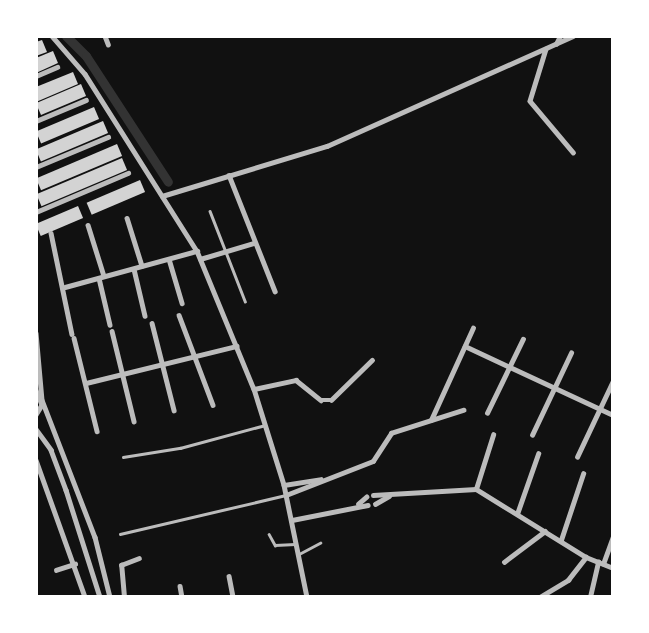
<!DOCTYPE html>
<html>
<head>
<meta charset="utf-8">
<style>
	body { margin:0 }
	#map { position:relative; width:649px; height:633px; overflow:hidden; background:#111; font-family:Georgia,serif }
	div>[style] { position:absolute }
	[style*='--x'] { left:calc(var(--x)*1px); top:calc(var(--y)*1px); width:calc(var(--w)*1px); rotate:calc(var(--a)*1deg) }
	.canal>* { height:9px; margin:-4.5px; padding:0 4.5px; transform-origin:4.5px; border-radius:4.5px; background:#333 }
	.building>* { inset:0; background:#d3d3d3; transform-origin:0 0 }
	.service>* { height:2.5px; margin:-1.25px; padding:0 1.25px; transform-origin:1.25px; border-radius:1.25px; background:#bcbcbc }
	.minor>* { height:4.5px; margin:-2.25px; padding:0 2.25px; transform-origin:2.25px; border-radius:2.25px; background:#bcbcbc }
	span { translate:-50% -50%; white-space:nowrap; text-align:center; line-height:1.15; -webkit-text-stroke:5px #fff; paint-order:stroke }
	.frame { position:absolute; inset:0; border:38px solid #fff; pointer-events:none }
</style>
</head>
<body>
<div id="map">
	<div class="canal">
		<div style="--x:66;--y:36;--w:28;--a:45"></div>
		<div style="--x:86;--y:56;--w:150;--a:56.9"></div>
	</div>
	<div class="building">
		<div style="clip-path:polygon(42px 40px,47px 52px,36px 56px,36px 42px)"></div>
		<div style="clip-path:polygon(53px 51px,58px 63px,36px 73px,36px 58px)"></div>
		<div style="clip-path:polygon(73px 72px,78px 84px,36px 102px,36px 87px)"></div>
		<div style="left:81px;top:84px;width:13px;height:49px;rotate:67deg"></div>
		<div style="left:94px;top:107px;width:13px;height:63px;rotate:67deg"></div>
		<div style="left:103px;top:121px;width:13px;height:73px;rotate:67deg"></div>
		<div style="left:117px;top:144px;width:13px;height:88px;rotate:67deg"></div>
		<div style="left:122px;top:158px;width:13px;height:93px;rotate:67deg"></div>
		<div style="left:140px;top:180px;width:13px;height:58px;rotate:67deg"></div>
		<div style="left:78px;top:206px;width:13px;height:46px;rotate:67deg"></div>
	</div>
	<div class="service">
		<div style="--x:210;--y:211;--w:97;--a:68.7"></div>
		<div style="--x:123;--y:457;--w:58;--a:-9"></div>
		<div style="--x:180;--y:448;--w:88;--a:-15.1"></div>
		<div style="--x:120;--y:534;--w:171;--a:-13.2"></div>
		<div style="--x:269;--y:534;--w:13;--a:61"></div>
		<div style="--x:275;--y:545;--w:20;--a:-3"></div>
		<div style="--x:299;--y:554;--w:24;--a:-28"></div>
	</div>
	<div class="minor">
		<div style="--x:52;--y:36;--w:50;--a:49"></div>
		<div style="--x:85;--y:74;--w:209;--a:57.7"></div>
		<div style="--x:197;--y:251;--w:149;--a:67.6"></div>
		<div style="--x:254;--y:389;--w:101;--a:72.6"></div>
		<div style="--x:284;--y:485;--w:114;--a:78.4"></div>
		<div style="--x:105;--y:36;--w:9;--a:69"></div>
		<div style="--x:556;--y:44;--w:9;--a:-63"></div>
		<div style="--x:546;--y:49;--w:54;--a:107.1"></div>
		<div style="--x:530;--y:101;--w:67;--a:49.9"></div>
		<div style="--x:36;--y:76;--w:23;--a:-23"></div>
		<div style="--x:36;--y:121;--w:54;--a:-22.8"></div>
		<div style="--x:36;--y:167;--w:78;--a:-22.6"></div>
		<div style="--x:229;--y:175;--w:125;--a:68.4"></div>
		<div style="--x:162;--y:196;--w:172;--a:-16.9"></div>
		<div style="--x:327;--y:146;--w:269;--a:-24.1"></div>
		<div style="--x:36;--y:212;--w:100;--a:-23"></div>
		<div style="--x:127;--y:218;--w:50;--a:72.6"></div>
		<div style="--x:88;--y:225;--w:53;--a:72.6"></div>
		<div style="--x:51;--y:233;--w:103;--a:78.3"></div>
		<div style="--x:169;--y:259;--w:46;--a:73.5"></div>
		<div style="--x:200;--y:259;--w:56;--a:-16.5"></div>
		<div style="--x:134;--y:269;--w:48;--a:76.8"></div>
		<div style="--x:99;--y:278;--w:48;--a:76.8"></div>
		<div style="--x:65;--y:287;--w:137;--a:-15.3"></div>
		<div style="--x:179;--y:315;--w:96;--a:69.3"></div>
		<div style="--x:152;--y:323;--w:90;--a:75.8"></div>
		<div style="--x:112;--y:331;--w:93;--a:76.3"></div>
		<div style="--x:36;--y:333;--w:67;--a:84.9"></div>
		<div style="--x:42;--y:400;--w:147;--a:68.9"></div>
		<div style="--x:95;--y:537;--w:62;--a:76"></div>
		<div style="--x:74;--y:338;--w:96;--a:76.1"></div>
		<div style="--x:465;--y:346;--w:163;--a:25"></div>
		<div style="--x:86;--y:383;--w:155;--a:-13.8"></div>
		<div style="--x:254;--y:389;--w:43;--a:-12.1"></div>
		<div style="--x:296;--y:380;--w:32;--a:39"></div>
		<div style="--x:321;--y:400;--w:10;--a:0"></div>
		<div style="--x:331;--y:400;--w:57;--a:-44.3"></div>
		<div style="--x:36;--y:390;--w:16;--a:68"></div>
		<div style="--x:42;--y:405;--w:12;--a:121"></div>
		<div style="--x:487;--y:413;--w:82;--a:-64.1"></div>
		<div style="--x:431;--y:420;--w:101;--a:-65.5"></div>
		<div style="--x:36;--y:429;--w:26;--a:54"></div>
		<div style="--x:51;--y:450;--w:43;--a:69.4"></div>
		<div style="--x:66;--y:490;--w:112;--a:72.4"></div>
		<div style="--x:532;--y:435;--w:91;--a:-64.6"></div>
		<div style="--x:577;--y:457;--w:84;--a:-64.7"></div>
		<div style="--x:36;--y:460;--w:145;--a:70.3"></div>
		<div style="--x:284;--y:485;--w:37;--a:-9"></div>
		<div style="--x:476;--y:489;--w:57;--a:-72.5"></div>
		<div style="--x:286;--y:495;--w:93;--a:-21.3"></div>
		<div style="--x:373;--y:461;--w:33;--a:-57"></div>
		<div style="--x:391;--y:433;--w:76;--a:-17.7"></div>
		<div style="--x:373;--y:495;--w:103;--a:-3.3"></div>
		<div style="--x:476;--y:489;--w:129;--a:31.7"></div>
		<div style="--x:586;--y:557;--w:29;--a:22"></div>
		<div style="--x:358;--y:504;--w:11;--a:-41"></div>
		<div style="--x:375;--y:504;--w:16;--a:-30"></div>
		<div style="--x:517;--y:514;--w:64;--a:-70.7"></div>
		<div style="--x:292;--y:520;--w:77;--a:-11.2"></div>
		<div style="--x:561;--y:540;--w:70;--a:-71.6"></div>
		<div style="--x:504;--y:562;--w:51;--a:-37.1"></div>
		<div style="--x:603;--y:564;--w:29;--a:-70"></div>
		<div style="--x:56;--y:570;--w:20;--a:-18"></div>
		<div style="--x:229;--y:576;--w:21;--a:79"></div>
		<div style="--x:180;--y:586;--w:11;--a:80"></div>
		<div style="--x:124;--y:597;--w:32;--a:-95"></div>
		<div style="--x:121;--y:565;--w:19;--a:-21"></div>
		<div style="--x:540;--y:597;--w:33;--a:-31"></div>
		<div style="--x:568;--y:580;--w:29;--a:-52"></div>
		<div style="--x:590;--y:597;--w:36;--a:-77"></div>
	</div>
	<div class="frame"></div>
</div>
</body>
</html>
